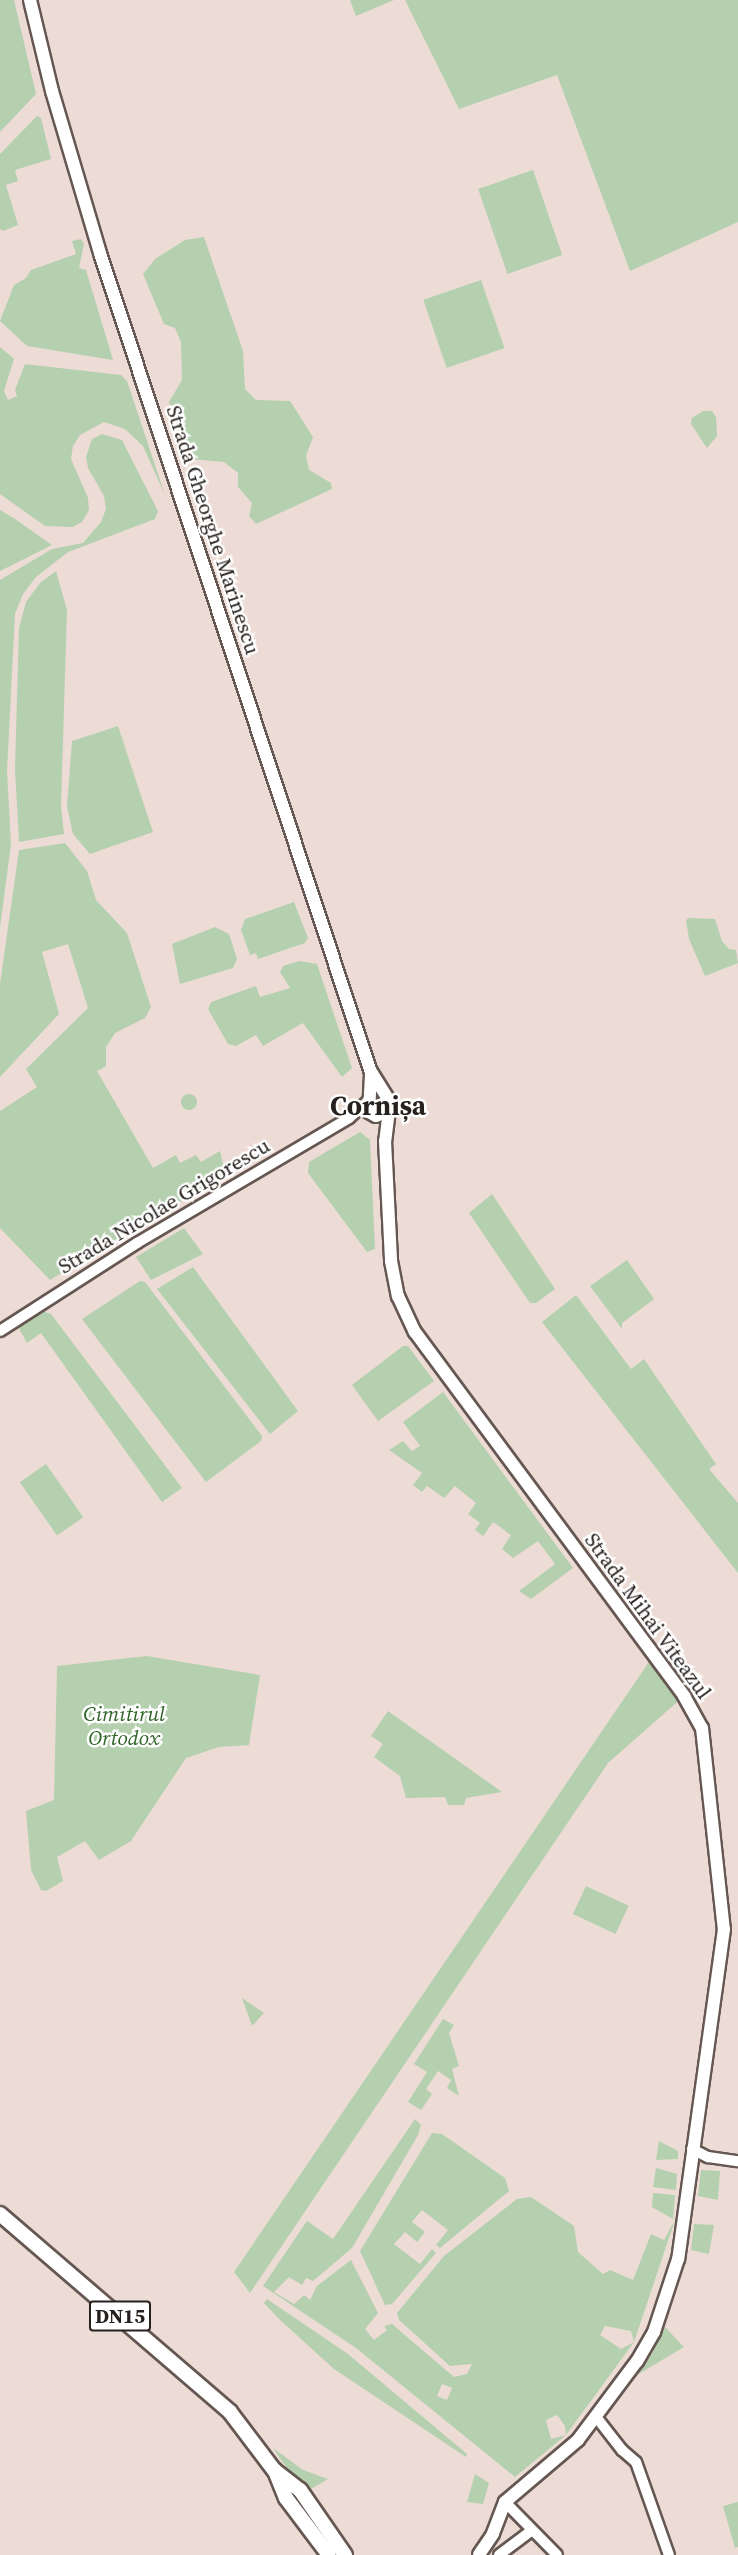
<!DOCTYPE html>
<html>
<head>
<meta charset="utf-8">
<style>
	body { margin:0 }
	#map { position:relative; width:738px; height:2555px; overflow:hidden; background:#eddcd5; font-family:"Source Serif 4",serif }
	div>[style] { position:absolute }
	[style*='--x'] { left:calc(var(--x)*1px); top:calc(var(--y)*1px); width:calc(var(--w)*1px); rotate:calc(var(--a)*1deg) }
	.green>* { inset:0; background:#b4d0af; transform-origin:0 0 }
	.round { border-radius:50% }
	.roads { filter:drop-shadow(2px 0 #655751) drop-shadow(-2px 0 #655751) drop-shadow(0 2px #655751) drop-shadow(0 -2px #655751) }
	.tertiary>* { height:10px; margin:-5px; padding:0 5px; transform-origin:5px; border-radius:5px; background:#fff }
	.secondary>* { height:12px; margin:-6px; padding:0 6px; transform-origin:6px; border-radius:6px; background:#fff }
	.primary>* { height:14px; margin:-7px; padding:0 7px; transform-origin:7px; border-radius:7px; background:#fff }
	span { translate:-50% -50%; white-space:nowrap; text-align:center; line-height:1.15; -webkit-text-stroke:5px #fff; paint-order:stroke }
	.shield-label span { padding:2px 4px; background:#fff; border:2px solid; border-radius:4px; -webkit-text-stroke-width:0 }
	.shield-label { font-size:20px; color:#26211e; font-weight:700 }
	.street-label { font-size:21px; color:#26211e }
	.park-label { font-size:21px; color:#2e6426; font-style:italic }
	.district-label { font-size:27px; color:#26211e; font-weight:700 }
</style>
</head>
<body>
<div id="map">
	<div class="green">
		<div style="clip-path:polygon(0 0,14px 0,36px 94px,0 132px)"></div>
		<div style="clip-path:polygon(350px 0,394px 0,356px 16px)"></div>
		<div style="clip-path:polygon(405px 0,738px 0,738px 222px,630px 271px,557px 75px,459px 109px)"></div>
		<div style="clip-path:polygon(37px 116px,41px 118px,51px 159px,15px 170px,18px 181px,6px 185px,18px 225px,3px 231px,0 229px,0 154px)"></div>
		<div style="left:533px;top:170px;width:90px;height:58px;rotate:71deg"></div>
		<div style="clip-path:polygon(204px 237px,243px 351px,245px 389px,256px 400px,290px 401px,313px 437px,306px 456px,309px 470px,331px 483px,332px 489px,256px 524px,249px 516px,252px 503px,238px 487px,238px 473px,224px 462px,190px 459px,184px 449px,169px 402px,182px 380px,181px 342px,175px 328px,164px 324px,143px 274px,155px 259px,185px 240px)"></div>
		<div style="clip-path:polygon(81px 239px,84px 244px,79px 268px,86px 270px,113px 360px,27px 346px,0 321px,14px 285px,26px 278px,31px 270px,76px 254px,72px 241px)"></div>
		<div style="left:481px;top:280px;width:72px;height:61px;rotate:71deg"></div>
		<div style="clip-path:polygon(0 347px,14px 359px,4px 391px,8px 400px,17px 396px,15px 390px,25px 364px,121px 375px,127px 381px,165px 495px,143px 446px,125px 429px,104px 422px,80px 435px,73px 446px,71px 459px,88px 498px,89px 510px,82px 522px,73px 527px,45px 526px,0 494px)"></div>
		<div style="clip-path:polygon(703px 411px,712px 411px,716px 417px,717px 436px,707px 448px,691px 424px,692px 418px)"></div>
		<div style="clip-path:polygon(102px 434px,122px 440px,158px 511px,155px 519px,68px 552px,36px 577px,23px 594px,15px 614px,7px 772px,11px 844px,0 928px,0 580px,52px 549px,83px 543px,101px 522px,106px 509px,104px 496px,88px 468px,86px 457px,92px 439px)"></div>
		<div style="clip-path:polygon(0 510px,15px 519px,52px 545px,0 571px)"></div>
		<div style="clip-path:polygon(56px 571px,67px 610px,61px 807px,64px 834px,19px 842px,15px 769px,19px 628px,26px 602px,40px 583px)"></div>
		<div style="clip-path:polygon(118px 726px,153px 832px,90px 854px,73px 834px,67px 806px,72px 741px)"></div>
		<div style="clip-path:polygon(65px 843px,87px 871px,96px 900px,127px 933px,151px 1007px,145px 1018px,115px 1033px,106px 1047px,106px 1066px,97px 1071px,153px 1168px,176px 1155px,180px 1163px,196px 1155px,201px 1162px,220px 1151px,224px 1168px,220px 1178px,50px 1280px,0 1228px,0 1111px,37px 1087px,26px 1069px,88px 1008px,68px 944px,42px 952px,59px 1014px,0 1077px,0 984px,19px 850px)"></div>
		<div style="clip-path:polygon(294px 902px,308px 938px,305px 943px,258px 959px,256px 953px,250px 955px,241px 930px,245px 919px)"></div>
		<div style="clip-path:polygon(689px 918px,715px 919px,722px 941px,729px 949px,736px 950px,738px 963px,705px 976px,689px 939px,686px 920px)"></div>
		<div style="clip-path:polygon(215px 927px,229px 934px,237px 959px,233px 968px,180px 984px,172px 944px)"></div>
		<div style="clip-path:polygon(300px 961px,317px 964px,352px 1068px,342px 1077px,303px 1023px,263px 1046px,256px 1035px,236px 1046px,228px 1044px,208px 1009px,211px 1002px,256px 986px,260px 997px,290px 988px,280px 972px,283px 966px)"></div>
		<div class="round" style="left:181px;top:1094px;width:16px;height:16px"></div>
		<div style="clip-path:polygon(360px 1132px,370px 1140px,375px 1249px,367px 1252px,308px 1173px,309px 1162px)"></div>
		<div style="clip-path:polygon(492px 1194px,555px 1289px,536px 1303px,530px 1303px,469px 1213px)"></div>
		<div style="clip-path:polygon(184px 1228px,203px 1254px,151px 1280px,136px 1257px)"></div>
		<div style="clip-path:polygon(627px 1260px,654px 1299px,622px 1323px,622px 1329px,590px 1286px)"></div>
		<div style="clip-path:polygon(193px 1267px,298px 1411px,270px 1434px,157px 1289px)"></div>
		<div style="clip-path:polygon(140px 1281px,145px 1282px,262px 1436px,261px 1441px,206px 1482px,82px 1319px)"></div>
		<div style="clip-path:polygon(576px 1295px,631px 1369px,644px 1359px,716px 1464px,709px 1469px,738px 1503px,738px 1573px,542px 1322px)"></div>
		<div style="clip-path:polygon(42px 1311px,51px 1314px,182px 1488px,162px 1502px,41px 1333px,27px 1343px,17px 1325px)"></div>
		<div style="clip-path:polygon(403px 1346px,408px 1346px,434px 1381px,378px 1421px,352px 1385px)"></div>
		<div style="clip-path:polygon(443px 1392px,573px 1568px,531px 1599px,519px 1591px,555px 1564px,538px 1541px,513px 1558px,502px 1549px,511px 1535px,493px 1522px,483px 1536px,475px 1530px,480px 1523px,468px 1514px,476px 1503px,455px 1486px,444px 1498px,427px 1486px,422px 1492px,413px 1485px,422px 1473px,389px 1450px,403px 1441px,412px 1451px,420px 1446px,403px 1422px)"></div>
		<div style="left:46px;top:1464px;width:65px;height:32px;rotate:55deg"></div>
		<div style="clip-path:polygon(147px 1656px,260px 1675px,249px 1745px,219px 1747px,186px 1758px,131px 1841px,99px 1860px,85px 1841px,57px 1857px,63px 1881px,46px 1891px,41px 1890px,31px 1870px,26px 1811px,54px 1800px,57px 1666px)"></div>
		<div style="clip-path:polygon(653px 1656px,684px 1696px,608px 1763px,250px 2293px,234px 2272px)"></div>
		<div style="clip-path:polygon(388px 1711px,502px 1792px,466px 1798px,464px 1805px,448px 1805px,445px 1797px,406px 1798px,400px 1776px,374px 1757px,383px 1744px,371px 1736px)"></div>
		<div style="left:586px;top:1886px;width:47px;height:31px;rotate:25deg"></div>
		<div style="clip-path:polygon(242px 1998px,264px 2013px,252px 2026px)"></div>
		<div style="clip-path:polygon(443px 2019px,454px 2025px,449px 2033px,459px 2066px,452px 2069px,459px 2096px,447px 2088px,451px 2080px,438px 2071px,426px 2089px,432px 2094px,421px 2110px,408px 2102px,427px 2072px,414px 2064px)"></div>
		<div style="clip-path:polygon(evenodd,415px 2119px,421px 2125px,418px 2135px,352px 2248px,313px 2281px,306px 2278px,302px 2285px,289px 2277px,274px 2292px,294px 2304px,304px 2295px,310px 2300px,317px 2286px,351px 2260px,378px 2313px,365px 2329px,374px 2340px,387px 2330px,384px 2326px,392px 2324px,454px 2377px,467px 2374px,472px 2364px,450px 2366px,399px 2320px,397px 2313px,444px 2256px,517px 2199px,531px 2197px,574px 2226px,578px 2252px,603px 2274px,610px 2270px,633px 2280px,651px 2234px,664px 2240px,675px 2220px,634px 2342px,566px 2435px,515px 2477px,356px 2348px,263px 2286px,307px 2221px,333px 2239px,415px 2119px,605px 2326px,631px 2331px,634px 2342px,621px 2349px,600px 2335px,605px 2326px,415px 2119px,442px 2384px,452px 2388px,447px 2400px,437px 2396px,442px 2384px,415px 2119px,557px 2415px,565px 2426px,566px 2435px,551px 2439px,546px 2420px,557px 2415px)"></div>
		<div style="clip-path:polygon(432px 2133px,442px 2134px,505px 2178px,509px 2191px,440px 2248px,436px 2245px,448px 2230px,422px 2210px,412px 2222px,425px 2232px,417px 2242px,405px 2232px,394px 2244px,420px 2264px,432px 2249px,436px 2253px,392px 2304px,385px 2305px,360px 2251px)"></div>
		<div style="clip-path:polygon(659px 2141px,678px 2151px,678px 2159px,656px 2160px)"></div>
		<div style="clip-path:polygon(656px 2168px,677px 2174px,676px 2190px,653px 2187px)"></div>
		<div style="clip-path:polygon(701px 2170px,720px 2171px,718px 2200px,698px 2196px)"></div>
		<div style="clip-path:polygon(653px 2193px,675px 2195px,673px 2219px,652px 2207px)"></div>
		<div style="clip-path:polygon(694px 2224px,714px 2225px,709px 2254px,691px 2250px)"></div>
		<div style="clip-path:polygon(267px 2299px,348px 2354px,467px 2454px,466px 2457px,334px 2369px,279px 2319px,264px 2303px)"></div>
		<div style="clip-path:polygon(665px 2327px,684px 2347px,637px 2375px,652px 2354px)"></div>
		<div style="clip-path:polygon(273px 2448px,303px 2470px,328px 2479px,304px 2493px)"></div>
		<div style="clip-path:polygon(475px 2474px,489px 2483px,483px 2504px,467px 2502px)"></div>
		<div style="clip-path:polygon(738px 2502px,738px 2547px,735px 2548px,723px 2506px)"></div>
	</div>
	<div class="roads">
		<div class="tertiary">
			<div style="--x:0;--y:1331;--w:163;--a:-32.7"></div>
			<div style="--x:137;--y:1243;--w:246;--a:-30.5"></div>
			<div style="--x:349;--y:1118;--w:24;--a:-42"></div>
			<div style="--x:692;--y:2149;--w:18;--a:27"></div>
			<div style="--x:708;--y:2157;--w:30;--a:8"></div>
			<div style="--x:597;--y:2418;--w:41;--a:52"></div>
			<div style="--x:622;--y:2450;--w:18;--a:41"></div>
			<div style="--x:636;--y:2462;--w:99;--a:70.5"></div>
			<div style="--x:505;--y:2502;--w:74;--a:45.5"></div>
			<div style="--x:499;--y:2555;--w:40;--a:-37"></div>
		</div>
		<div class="secondary">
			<div style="--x:30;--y:0;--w:94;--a:76.4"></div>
			<div style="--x:52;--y:91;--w:172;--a:73.5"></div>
			<div style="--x:101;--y:256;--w:857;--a:71.71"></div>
			<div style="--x:370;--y:1070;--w:38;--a:58"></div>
			<div style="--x:390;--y:1102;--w:39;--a:97"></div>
			<div style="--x:385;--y:1141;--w:120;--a:87.1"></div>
			<div style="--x:391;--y:1261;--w:36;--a:79"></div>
			<div style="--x:398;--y:1296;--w:40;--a:65"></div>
			<div style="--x:415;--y:1332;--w:453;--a:53.5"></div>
			<div style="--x:684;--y:1696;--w:37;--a:61"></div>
			<div style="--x:702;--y:1728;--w:202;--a:83.8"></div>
			<div style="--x:724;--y:1929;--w:333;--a:97.9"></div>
			<div style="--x:678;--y:2259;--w:77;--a:108.2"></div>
			<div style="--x:654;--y:2332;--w:34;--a:120"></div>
			<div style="--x:637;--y:2361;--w:99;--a:126.8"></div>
			<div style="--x:578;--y:2440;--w:96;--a:139.7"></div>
			<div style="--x:505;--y:2502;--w:34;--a:111"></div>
			<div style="--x:493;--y:2534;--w:25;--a:124"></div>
			<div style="--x:371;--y:1074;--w:38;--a:93"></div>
			<div style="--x:369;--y:1112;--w:8;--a:30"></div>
			<div style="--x:376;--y:1116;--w:13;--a:-23"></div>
		</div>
		<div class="primary">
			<div style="--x:0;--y:2214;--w:303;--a:40.7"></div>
			<div style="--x:230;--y:2412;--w:73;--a:52.8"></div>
			<div style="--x:274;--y:2470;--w:33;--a:38"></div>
			<div style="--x:300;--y:2490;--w:79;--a:55.3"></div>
			<div style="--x:275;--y:2471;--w:29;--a:68"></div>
			<div style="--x:286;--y:2498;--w:71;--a:53"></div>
		</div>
	</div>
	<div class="shield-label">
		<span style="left:120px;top:2316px">DN15</span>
	</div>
	<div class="street-label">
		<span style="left:213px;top:530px;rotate:72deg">Strada Gheorghe Marinescu</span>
		<span style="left:164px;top:1206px;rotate:-31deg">Strada Nicolae Grigorescu</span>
		<span style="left:648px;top:1616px;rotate:54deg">Strada Mihai Viteazul</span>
	</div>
	<div class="park-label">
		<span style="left:124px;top:1726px">Cimitirul<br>Ortodox</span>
	</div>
	<div class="district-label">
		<span style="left:378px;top:1106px">Cornișa</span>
	</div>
</div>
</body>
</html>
